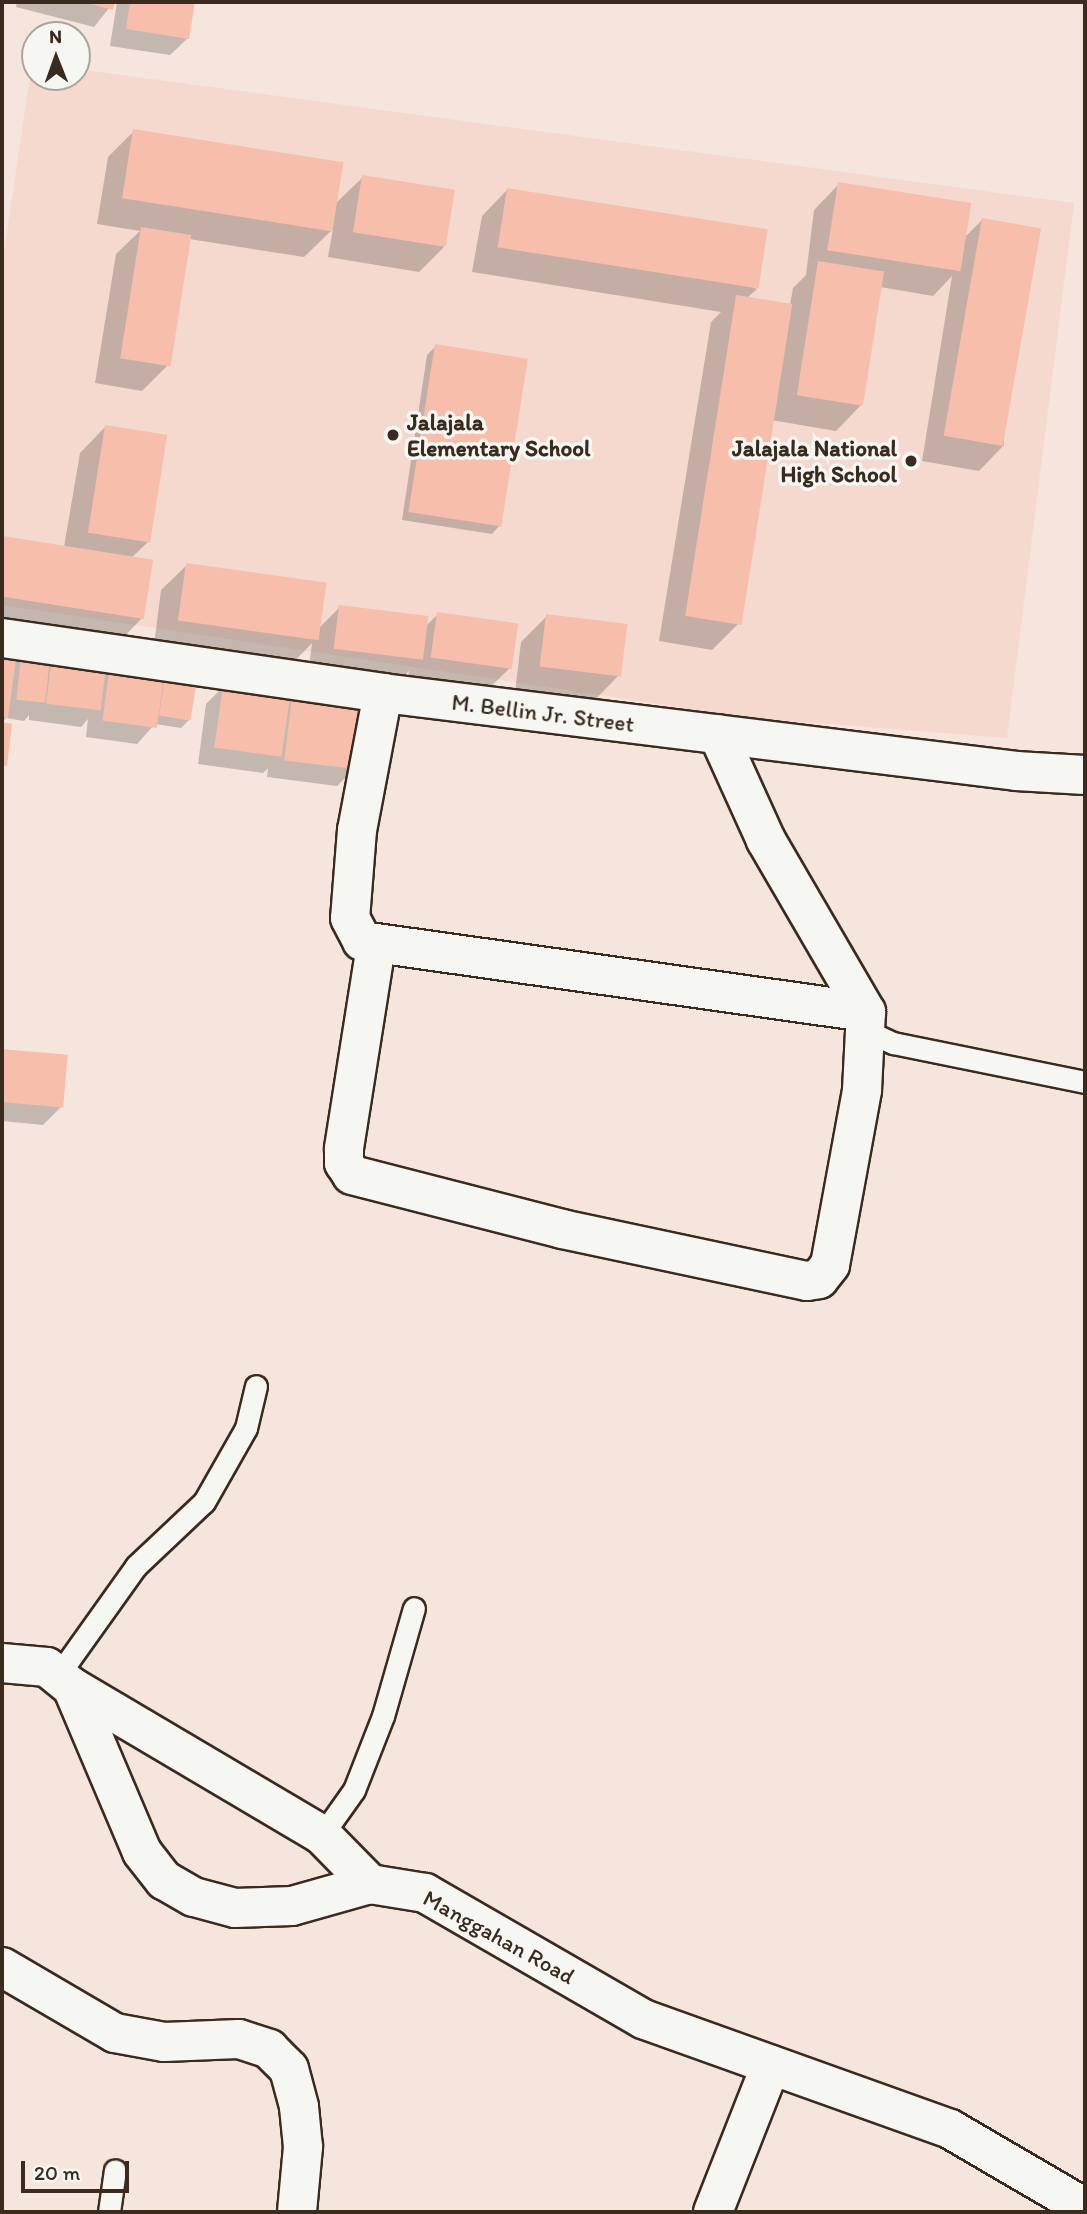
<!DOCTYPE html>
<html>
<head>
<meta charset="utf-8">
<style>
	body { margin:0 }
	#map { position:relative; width:1087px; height:2214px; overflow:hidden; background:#f6e5dd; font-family:Itim,sans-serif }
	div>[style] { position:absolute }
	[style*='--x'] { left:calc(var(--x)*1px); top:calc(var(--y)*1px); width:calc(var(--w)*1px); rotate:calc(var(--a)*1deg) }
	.built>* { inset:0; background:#f6d9ce }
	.shadow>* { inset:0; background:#0003 }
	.building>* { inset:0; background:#f6beab; transform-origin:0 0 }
	.roads { filter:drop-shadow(2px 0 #3b2a1e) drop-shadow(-2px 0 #3b2a1e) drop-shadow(0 2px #3b2a1e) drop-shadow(0 -2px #3b2a1e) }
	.service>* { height:21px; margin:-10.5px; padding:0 10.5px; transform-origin:10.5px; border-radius:10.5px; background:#f6f6f2 }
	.minor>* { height:38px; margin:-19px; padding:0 19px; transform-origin:19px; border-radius:19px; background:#f6f6f2 }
	.dots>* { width:19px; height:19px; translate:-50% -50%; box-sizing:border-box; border:4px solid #f6f6f2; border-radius:50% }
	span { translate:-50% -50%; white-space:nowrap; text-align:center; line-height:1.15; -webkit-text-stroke:7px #f6f6f2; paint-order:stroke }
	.poi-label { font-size:23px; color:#3b2a1e; font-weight:700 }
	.left { translate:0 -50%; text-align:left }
	.right { translate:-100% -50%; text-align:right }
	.street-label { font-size:23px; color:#3b2a1e }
	.frame { position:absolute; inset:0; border:4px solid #3b2a1e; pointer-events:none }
	.north { position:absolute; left:21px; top:21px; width:70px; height:70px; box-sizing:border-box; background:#f6f6f2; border:2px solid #aba49d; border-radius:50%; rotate:359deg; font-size:19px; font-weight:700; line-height:28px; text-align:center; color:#3b2a1e }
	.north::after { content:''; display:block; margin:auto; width:24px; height:32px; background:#3b2a1e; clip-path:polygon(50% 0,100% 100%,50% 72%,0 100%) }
	.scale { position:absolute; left:21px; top:2161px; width:108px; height:32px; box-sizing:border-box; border:4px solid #3b2a1e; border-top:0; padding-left:9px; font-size:21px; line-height:24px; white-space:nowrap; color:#3b2a1e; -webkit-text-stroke:5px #f6f6f2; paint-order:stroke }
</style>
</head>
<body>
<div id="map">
	<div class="built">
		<div style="clip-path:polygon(32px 63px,35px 77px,77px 77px,77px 69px,1074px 203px,1007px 738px,752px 718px,2px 605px,2px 265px)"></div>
	</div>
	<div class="shadow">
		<div style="clip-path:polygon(17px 2px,114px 2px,94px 27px,16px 7px)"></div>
		<div style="clip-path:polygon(117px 2px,193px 2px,188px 38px,170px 55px,110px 46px)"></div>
		<div style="clip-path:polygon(134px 131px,334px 205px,363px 177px,444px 247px,419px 272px,328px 257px,333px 229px,304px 257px,189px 239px,168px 365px,142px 391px,95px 383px,116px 254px,140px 231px,97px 224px,108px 157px)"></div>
		<div style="clip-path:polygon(839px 184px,963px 239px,982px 220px,1004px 445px,979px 471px,922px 461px,952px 276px,933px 296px,880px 287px,861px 405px,836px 431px,771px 420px,738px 624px,712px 650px,659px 641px,711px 322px,721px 312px,472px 272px,482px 216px,507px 190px,757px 289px,747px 298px,790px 305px,793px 288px,806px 275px,814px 210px)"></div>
		<div style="clip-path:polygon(436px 346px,500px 525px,492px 534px,402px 520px,427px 355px)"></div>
		<div style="clip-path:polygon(105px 427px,148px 542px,131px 558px,142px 618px,117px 644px,2px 625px,2px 539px,64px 547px,80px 453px)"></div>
		<div style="clip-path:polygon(187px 565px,319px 628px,340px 607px,424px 628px,438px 614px,511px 667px,485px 692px,407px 683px,409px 671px,395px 685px,308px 674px,312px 643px,291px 665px,154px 645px,161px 590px)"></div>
		<div style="clip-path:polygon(547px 616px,618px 676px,593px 702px,515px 692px,521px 642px)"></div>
		<div style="clip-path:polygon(2px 643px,103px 675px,110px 668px,160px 684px,165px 679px,190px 719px,181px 728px,155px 724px,137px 744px,86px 737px,88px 719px,81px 727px,29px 720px,29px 715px,24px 721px,6px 718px,2px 722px)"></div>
		<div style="clip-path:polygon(223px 687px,289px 695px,354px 769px,337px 786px,267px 777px,268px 768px,263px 773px,198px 764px,206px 704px)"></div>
		<div style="clip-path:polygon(2px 1051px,66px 1057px,61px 1107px,43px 1125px,2px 1121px)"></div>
	</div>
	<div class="building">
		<div style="clip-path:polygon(84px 2px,115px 2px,113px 10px)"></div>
		<div style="clip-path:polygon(130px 2px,195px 2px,189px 39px,126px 29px)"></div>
		<div style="left:133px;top:129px;width:213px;height:70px;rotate:9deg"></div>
		<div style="left:362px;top:175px;width:94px;height:58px;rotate:9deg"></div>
		<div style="left:838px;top:182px;width:135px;height:69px;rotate:9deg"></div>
		<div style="left:507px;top:188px;width:264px;height:60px;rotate:9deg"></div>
		<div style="left:982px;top:218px;width:60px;height:221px;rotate:10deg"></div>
		<div style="left:141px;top:227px;width:51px;height:133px;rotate:9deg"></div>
		<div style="left:818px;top:261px;width:67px;height:136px;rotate:9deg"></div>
		<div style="left:736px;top:295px;width:57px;height:325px;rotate:9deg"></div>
		<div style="left:435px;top:344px;width:94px;height:170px;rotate:9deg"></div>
		<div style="left:105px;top:425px;width:63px;height:109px;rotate:9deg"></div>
		<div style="left:3px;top:536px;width:152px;height:60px;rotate:9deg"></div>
		<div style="left:186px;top:563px;width:142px;height:58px;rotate:8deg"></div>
		<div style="left:339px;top:605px;width:90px;height:44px;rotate:7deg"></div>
		<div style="left:437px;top:612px;width:82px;height:46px;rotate:8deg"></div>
		<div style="left:546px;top:614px;width:82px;height:53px;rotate:7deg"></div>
		<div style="clip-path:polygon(2px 642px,18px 644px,8px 718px,2px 718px)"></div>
		<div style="left:22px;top:646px;width:29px;height:54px;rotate:6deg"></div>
		<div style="left:52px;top:655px;width:55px;height:49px;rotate:7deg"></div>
		<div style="left:110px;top:666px;width:55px;height:55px;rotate:8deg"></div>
		<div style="left:165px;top:677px;width:32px;height:39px;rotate:9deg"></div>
		<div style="left:223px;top:685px;width:68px;height:63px;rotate:8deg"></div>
		<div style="left:293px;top:689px;width:73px;height:72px;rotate:7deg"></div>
		<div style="clip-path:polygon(2px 722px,12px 724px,7px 766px,2px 765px)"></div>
		<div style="left:2px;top:1049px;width:66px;height:53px;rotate:5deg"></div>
	</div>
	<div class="roads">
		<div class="service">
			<div style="--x:867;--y:1031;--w:29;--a:25"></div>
			<div style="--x:893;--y:1043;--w:196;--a:11.5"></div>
			<div style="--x:59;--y:1674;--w:133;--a:-54.5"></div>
			<div style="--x:136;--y:1566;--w:93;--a:-43.3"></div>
			<div style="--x:204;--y:1502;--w:85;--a:-60.4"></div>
			<div style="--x:246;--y:1428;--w:43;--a:-76.6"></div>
			<div style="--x:322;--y:1835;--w:55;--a:-54.6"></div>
			<div style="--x:354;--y:1790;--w:79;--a:-68.6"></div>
			<div style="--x:383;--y:1716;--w:112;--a:-74"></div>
			<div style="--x:109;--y:2212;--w:42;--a:-81.9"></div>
		</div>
		<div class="minor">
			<div style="--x:2;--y:638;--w:385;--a:8.2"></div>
			<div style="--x:383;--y:693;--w:638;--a:7.02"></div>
			<div style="--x:1016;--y:771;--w:69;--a:3.3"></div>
			<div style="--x:383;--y:693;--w:139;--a:100.7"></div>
			<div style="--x:357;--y:830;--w:88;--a:94.5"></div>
			<div style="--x:350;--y:918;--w:26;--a:62"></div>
			<div style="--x:362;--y:941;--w:509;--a:8.02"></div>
			<div style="--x:376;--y:946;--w:206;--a:99"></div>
			<div style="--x:344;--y:1149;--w:14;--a:90"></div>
			<div style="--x:344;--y:1163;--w:14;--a:56"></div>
			<div style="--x:352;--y:1175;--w:217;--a:14.4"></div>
			<div style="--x:562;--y:1229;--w:250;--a:12"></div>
			<div style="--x:807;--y:1281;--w:12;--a:-9"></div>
			<div style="--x:819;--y:1279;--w:18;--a:-52"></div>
			<div style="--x:830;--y:1265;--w:178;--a:-79.6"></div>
			<div style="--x:862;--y:1090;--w:78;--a:-87.1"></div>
			<div style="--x:866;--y:1012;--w:199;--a:-120.2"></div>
			<div style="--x:766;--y:840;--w:116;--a:-114.4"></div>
			<div style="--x:2;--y:1663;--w:45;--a:5.1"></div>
			<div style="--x:47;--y:1667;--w:32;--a:39"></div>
			<div style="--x:72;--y:1687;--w:179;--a:67"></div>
			<div style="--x:142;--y:1852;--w:36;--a:52"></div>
			<div style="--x:164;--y:1880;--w:34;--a:30"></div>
			<div style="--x:194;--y:1897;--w:42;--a:15"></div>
			<div style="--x:235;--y:1908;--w:57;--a:-2"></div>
			<div style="--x:292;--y:1906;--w:81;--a:-15.8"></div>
			<div style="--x:370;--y:1884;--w:56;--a:9.3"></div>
			<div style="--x:425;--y:1893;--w:252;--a:30"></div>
			<div style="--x:643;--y:2019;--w:326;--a:19.7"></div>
			<div style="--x:950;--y:2129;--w:156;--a:30.3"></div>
			<div style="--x:72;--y:1687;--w:291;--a:30.6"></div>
			<div style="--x:322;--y:1835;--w:69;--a:45.6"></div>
			<div style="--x:2;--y:1967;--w:131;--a:30.3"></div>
			<div style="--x:115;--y:2033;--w:50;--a:10.4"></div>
			<div style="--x:164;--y:2042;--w:75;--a:-2.3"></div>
			<div style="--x:239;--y:2039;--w:32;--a:18"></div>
			<div style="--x:269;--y:2049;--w:28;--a:45"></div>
			<div style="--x:289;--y:2069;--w:39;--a:75"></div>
			<div style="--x:299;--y:2107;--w:40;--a:84.3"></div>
			<div style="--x:303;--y:2147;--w:65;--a:95.3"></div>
			<div style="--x:713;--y:2212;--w:158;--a:-68.5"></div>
		</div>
	</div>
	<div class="dots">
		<div style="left:393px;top:435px;background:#3b2a1e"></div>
		<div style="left:911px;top:461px;background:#3b2a1e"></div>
	</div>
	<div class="poi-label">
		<span class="left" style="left:407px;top:435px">Jalajala<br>Elementary School</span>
		<span class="right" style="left:897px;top:461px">Jalajala National<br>High School</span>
	</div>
	<div class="street-label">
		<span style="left:543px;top:713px;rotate:7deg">M. Bellin Jr. Street</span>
		<span style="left:499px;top:1937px;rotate:29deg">Manggahan Road</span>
	</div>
	<div class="frame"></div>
	<div class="north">N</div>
	<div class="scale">20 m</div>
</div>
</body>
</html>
